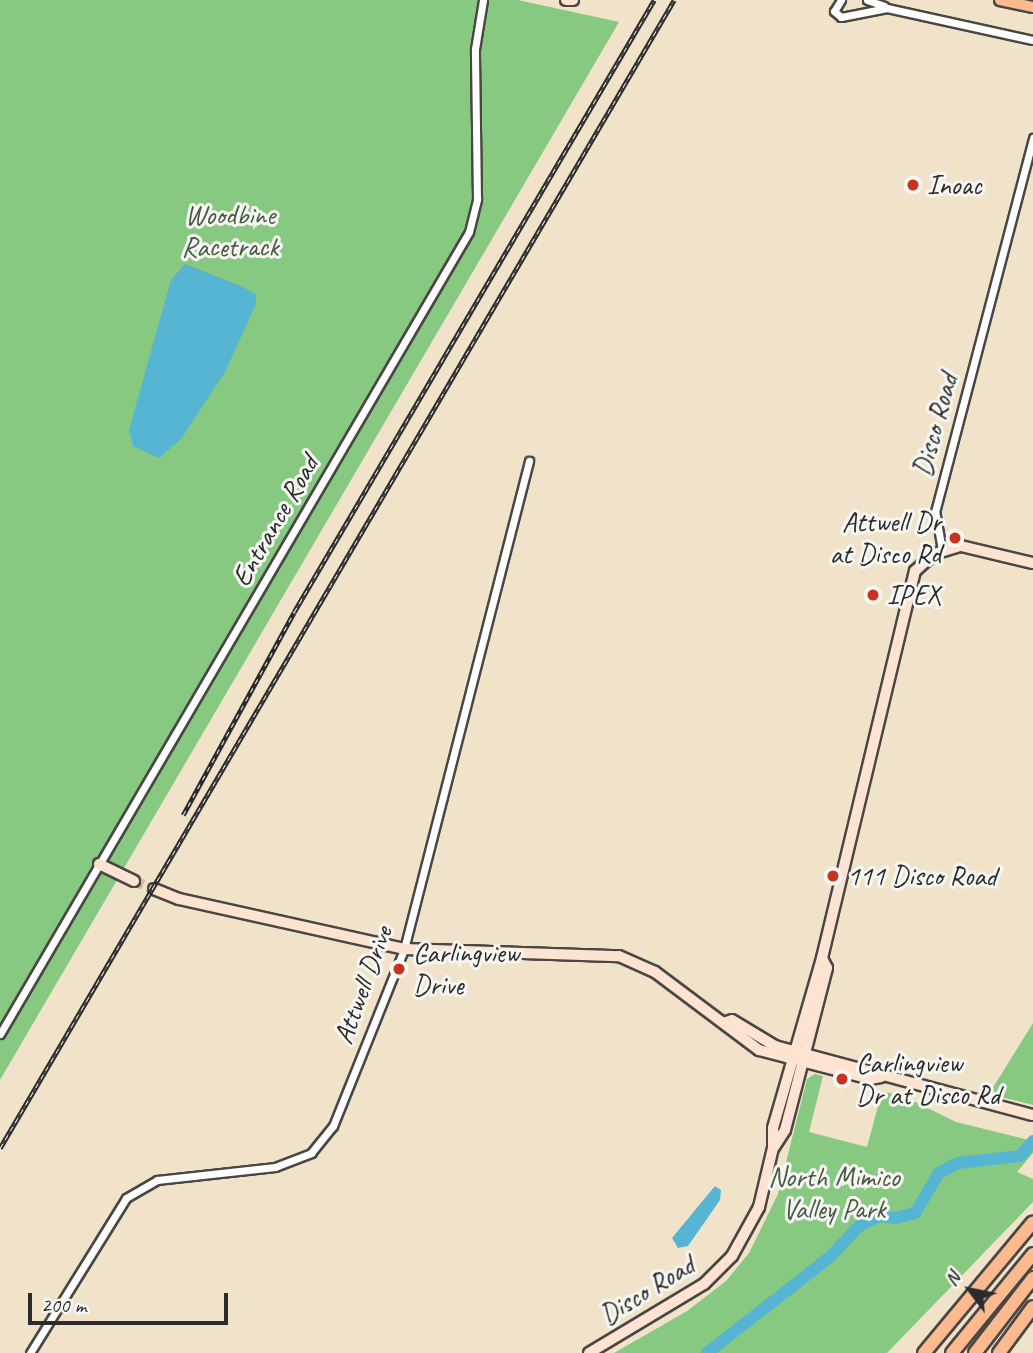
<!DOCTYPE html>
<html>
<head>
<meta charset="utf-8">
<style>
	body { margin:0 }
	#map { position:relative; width:1033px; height:1353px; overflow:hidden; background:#f1e3c9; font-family:Caveat,sans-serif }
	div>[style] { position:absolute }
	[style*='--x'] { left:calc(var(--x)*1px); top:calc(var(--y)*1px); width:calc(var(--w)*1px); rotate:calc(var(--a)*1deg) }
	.green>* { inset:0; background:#87c981 }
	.water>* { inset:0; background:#55b5d3 }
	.river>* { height:12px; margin:-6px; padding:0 6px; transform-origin:6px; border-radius:6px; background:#55b5d3 }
	.secondary-tunnel>* { height:10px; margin-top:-5px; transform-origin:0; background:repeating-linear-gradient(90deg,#c9bea9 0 10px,transparent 0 15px) }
	.roads { filter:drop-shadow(2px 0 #494743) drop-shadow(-2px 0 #494743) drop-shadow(0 2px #494743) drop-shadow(0 -2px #494743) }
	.street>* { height:7px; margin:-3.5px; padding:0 3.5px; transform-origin:3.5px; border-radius:3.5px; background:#fff }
	.secondary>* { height:10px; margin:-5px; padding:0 5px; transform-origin:5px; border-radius:5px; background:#fee3d2 }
	.primary>* { height:10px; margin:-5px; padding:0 5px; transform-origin:5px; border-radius:5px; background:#fcba8e }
	.highway>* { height:12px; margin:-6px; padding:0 6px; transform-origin:6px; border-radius:6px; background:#fcba8e }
	.rail>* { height:4.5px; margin-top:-2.25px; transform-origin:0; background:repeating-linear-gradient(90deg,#f6f6f2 0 5px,#2b2b2b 0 10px); box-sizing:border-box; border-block:2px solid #2b2b2b }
	.dots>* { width:19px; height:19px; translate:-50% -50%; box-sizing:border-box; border:4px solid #f6f6f2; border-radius:50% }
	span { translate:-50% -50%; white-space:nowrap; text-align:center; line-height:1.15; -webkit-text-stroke:6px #f6f6f2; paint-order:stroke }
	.poi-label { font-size:28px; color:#2b2b2b }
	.left { translate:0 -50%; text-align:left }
	.right { translate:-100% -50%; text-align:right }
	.park-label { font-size:28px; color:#475a45 }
	.street-label { font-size:28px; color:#2b2b2b }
	.north { position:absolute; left:935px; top:1255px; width:70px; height:70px; -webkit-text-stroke:5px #f6f6f2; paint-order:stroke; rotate:302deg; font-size:19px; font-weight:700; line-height:28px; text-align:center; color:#2b2b2b }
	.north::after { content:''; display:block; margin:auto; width:24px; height:32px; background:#2b2b2b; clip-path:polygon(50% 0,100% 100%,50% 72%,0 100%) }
	.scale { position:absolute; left:28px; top:1293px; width:200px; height:32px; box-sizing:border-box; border:4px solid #2b2b2b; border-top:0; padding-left:9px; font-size:21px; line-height:24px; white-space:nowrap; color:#2b2b2b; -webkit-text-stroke:5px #f6f6f2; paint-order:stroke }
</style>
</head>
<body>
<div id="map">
	<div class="green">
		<div style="clip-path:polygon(0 0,518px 0,619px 22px,0 1080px)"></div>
		<div style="clip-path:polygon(1033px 1023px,1033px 1105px,989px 1094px)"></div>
		<div style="clip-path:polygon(815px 1074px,823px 1076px,809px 1132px,867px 1147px,882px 1091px,905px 1097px,956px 1122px,1033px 1141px,1033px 1153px,1017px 1172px,1033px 1179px,1033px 1202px,887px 1353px,708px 1353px,762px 1314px,763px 1307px,701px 1353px,614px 1353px,687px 1311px,726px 1281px,749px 1253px,778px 1194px,807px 1079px)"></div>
	</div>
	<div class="water">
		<div style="clip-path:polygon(185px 264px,243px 287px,256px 295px,256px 304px,225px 372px,181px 439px,159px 458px,133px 446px,129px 430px,171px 280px)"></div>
		<div style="clip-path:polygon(715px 1186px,721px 1190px,720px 1200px,688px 1246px,678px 1248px,672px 1238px)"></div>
	</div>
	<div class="river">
		<div style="--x:707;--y:1353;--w:157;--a:-38"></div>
		<div style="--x:831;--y:1256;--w:40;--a:-47"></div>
		<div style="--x:858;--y:1227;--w:24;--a:-28"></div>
		<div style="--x:879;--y:1216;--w:16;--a:7"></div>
		<div style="--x:895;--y:1218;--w:21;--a:-14"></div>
		<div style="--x:915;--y:1213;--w:47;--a:-59"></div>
		<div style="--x:939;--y:1173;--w:21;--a:-28"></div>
		<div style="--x:958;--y:1163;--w:62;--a:-6.4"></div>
		<div style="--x:1020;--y:1156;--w:20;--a:-49"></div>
	</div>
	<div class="secondary-tunnel">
		<div style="--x:134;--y:881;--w:22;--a:22"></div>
	</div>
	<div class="roads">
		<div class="street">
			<div style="--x:841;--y:0;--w:13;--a:122"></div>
			<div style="--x:834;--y:11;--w:9;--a:41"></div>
			<div style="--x:841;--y:17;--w:47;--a:-11.1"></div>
			<div style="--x:887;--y:8;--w:149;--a:12.4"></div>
			<div style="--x:867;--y:0;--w:18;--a:19"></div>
			<div style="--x:942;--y:550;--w:39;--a:-100"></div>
			<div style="--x:935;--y:512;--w:387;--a:-75.3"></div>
			<div style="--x:0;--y:1034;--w:929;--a:-59.68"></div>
			<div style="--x:469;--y:232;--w:34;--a:-76"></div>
			<div style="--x:477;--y:199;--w:150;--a:-90.8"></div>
			<div style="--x:475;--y:49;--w:50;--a:-80.7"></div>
			<div style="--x:30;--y:1353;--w:182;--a:-58.2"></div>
			<div style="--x:126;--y:1198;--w:36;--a:-30"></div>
			<div style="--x:157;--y:1180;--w:119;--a:-6.3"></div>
			<div style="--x:275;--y:1167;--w:39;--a:-21"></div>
			<div style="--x:311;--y:1153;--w:35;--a:-51"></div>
			<div style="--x:333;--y:1126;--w:191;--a:-68.1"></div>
			<div style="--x:404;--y:949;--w:504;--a:-75.63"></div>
		</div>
		<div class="secondary">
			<div style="--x:566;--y:0;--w:7;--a:0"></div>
			<div style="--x:99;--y:864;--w:39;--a:26"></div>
			<div style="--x:154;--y:889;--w:27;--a:22"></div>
			<div style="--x:179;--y:899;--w:230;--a:12.5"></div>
			<div style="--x:404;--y:949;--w:215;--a:1.9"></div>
			<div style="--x:619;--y:956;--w:39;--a:24"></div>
			<div style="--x:655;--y:972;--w:130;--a:36.9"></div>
			<div style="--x:759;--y:1050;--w:115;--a:14.6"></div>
			<div style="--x:870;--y:1079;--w:11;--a:-10"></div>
			<div style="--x:726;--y:1022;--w:6;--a:-18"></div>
			<div style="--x:732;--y:1020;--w:50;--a:31.2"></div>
			<div style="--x:775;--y:1046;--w:267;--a:15"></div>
			<div style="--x:774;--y:1147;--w:20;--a:-57"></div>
			<div style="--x:785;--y:1130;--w:80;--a:-75.4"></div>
			<div style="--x:805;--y:1053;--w:88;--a:-75.5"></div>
			<div style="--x:827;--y:968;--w:11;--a:-117"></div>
			<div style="--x:589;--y:1353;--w:134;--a:-31"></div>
			<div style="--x:704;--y:1284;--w:40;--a:-45"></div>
			<div style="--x:732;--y:1256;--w:56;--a:-61.1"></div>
			<div style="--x:759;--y:1207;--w:61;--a:-76.7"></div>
			<div style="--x:773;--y:1148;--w:20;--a:-90"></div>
			<div style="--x:773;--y:1128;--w:177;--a:-73.9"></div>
			<div style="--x:822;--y:958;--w:398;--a:-76.5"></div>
			<div style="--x:915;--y:571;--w:25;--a:-42"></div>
			<div style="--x:934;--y:554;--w:28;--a:-17"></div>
			<div style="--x:961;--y:546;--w:74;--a:13.3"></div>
		</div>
		<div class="primary">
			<div style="--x:1000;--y:0;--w:34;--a:12"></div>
		</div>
		<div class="highway">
			<div style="--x:924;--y:1353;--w:170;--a:-50.2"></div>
			<div style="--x:952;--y:1353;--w:128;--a:-50.7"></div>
			<div style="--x:975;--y:1353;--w:95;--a:-52.3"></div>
			<div style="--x:999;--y:1353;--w:57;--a:-53.5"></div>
		</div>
	</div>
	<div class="rail">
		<div style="--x:183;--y:815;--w:231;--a:-61.3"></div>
		<div style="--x:294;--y:612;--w:710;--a:-59.53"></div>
		<div style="--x:0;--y:1148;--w:1331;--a:-59.58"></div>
	</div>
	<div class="dots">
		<div style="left:913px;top:185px;background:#c8321e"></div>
		<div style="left:955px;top:538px;background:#c8321e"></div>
		<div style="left:873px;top:595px;background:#c8321e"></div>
		<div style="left:833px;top:876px;background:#c8321e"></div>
		<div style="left:399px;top:969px;background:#c8321e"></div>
		<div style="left:842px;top:1079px;background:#c8321e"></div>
	</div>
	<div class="poi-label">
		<span class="left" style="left:927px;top:185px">Inoac</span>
		<span class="right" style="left:941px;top:538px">Attwell Dr<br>at Disco Rd</span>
		<span class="left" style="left:887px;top:595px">IPEX</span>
		<span class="left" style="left:847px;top:876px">111 Disco Road</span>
		<span class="left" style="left:413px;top:969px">Carlingview<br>Drive</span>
		<span class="left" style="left:856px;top:1079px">Carlingview<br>Dr at Disco Rd</span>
	</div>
	<div class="park-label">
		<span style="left:230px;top:231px">Woodbine<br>Racetrack</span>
		<span style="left:834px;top:1193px">North Mimico<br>Valley Park</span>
	</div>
	<div class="street-label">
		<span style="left:935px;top:425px;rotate:-75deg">Disco Road</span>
		<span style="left:275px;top:521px;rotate:-60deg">Entrance Road</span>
		<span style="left:363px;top:985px;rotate:-70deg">Attwell Drive</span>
		<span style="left:647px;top:1290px;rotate:-32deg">Disco Road</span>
	</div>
	<div class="north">N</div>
	<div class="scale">200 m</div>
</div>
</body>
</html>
